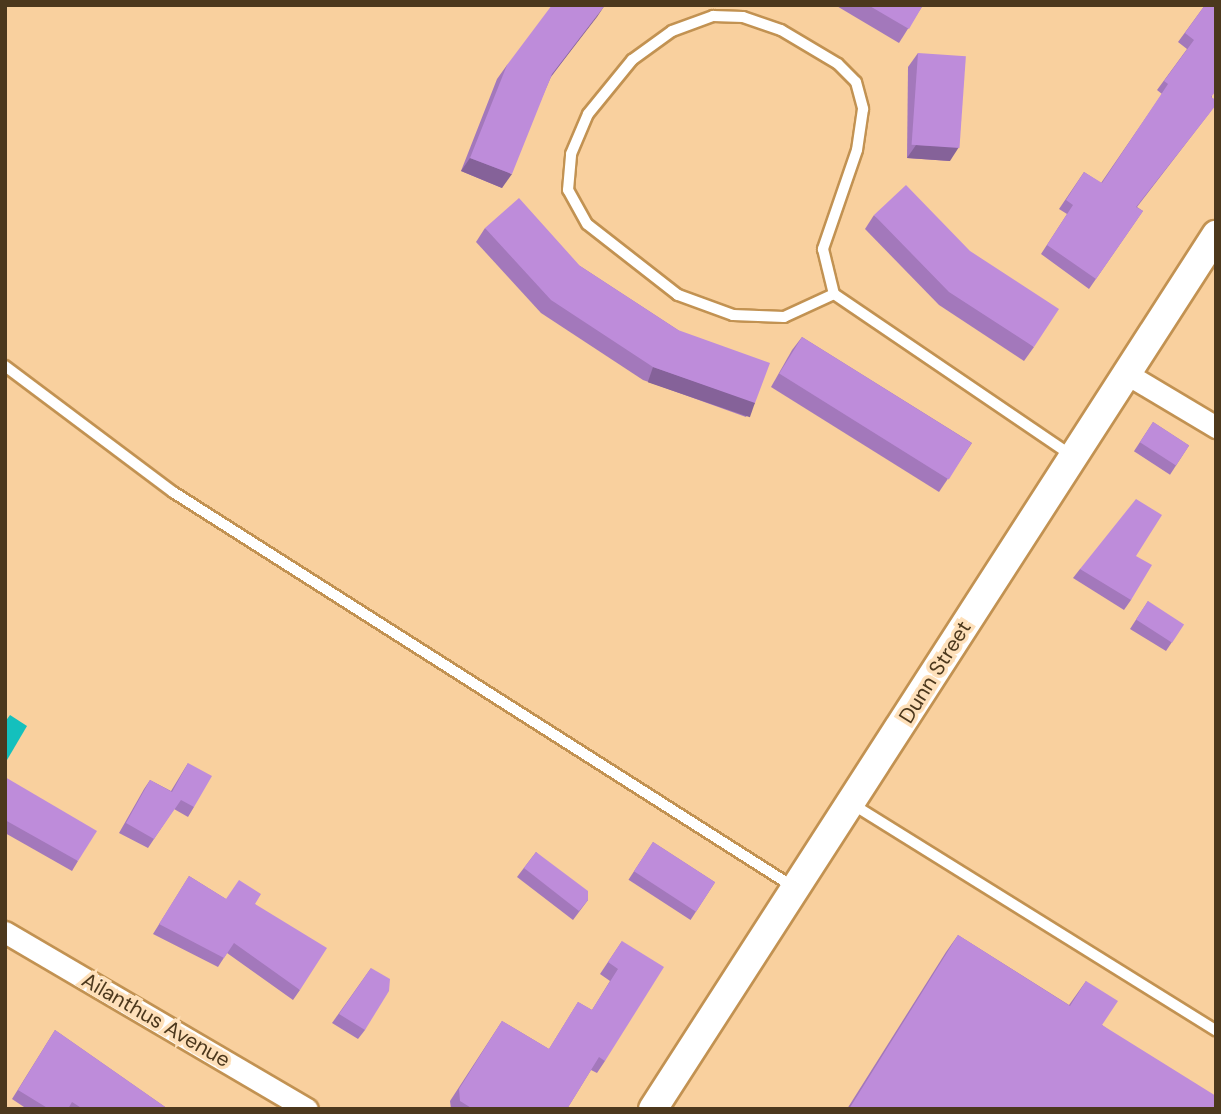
<!DOCTYPE html>
<html>
<head>
<meta charset="utf-8">
<style>
	body { margin:0 }
	#map { position:relative; width:1221px; height:1114px; overflow:hidden; background:#f9d09e; font-family:"DM Sans",sans-serif }
	div>[style] { position:absolute }
	[style*='--x'] { left:calc(var(--x)*1px); top:calc(var(--y)*1px); width:calc(var(--w)*1px); rotate:calc(var(--a)*1deg) }
	.water>* { inset:0; background:#14c0bd }
	.roads { filter:drop-shadow(2px 0 #c29252) drop-shadow(-2px 0 #c29252) drop-shadow(0 2px #c29252) drop-shadow(0 -2px #c29252) }
	.service>* { height:10px; margin:-5px; padding:0 5px; transform-origin:5px; border-radius:5px; background:#fff }
	.minor>* { height:21px; margin:-10.5px; padding:0 10.5px; transform-origin:10.5px; border-radius:10.5px; background:#fff }
	.tertiary>* { height:28px; margin:-14px; padding:0 14px; transform-origin:14px; border-radius:14px; background:#fff }
	.wall>* { inset:0; background:#a378bb; transform-origin:0 0 }
	.shaded-wall>* { inset:0; background:#856299; transform-origin:0 0 }
	.building>* { inset:0; background:#be8cda; transform-origin:0 0 }
	span { translate:-50% -50%; white-space:nowrap; text-align:center; line-height:1.15; -webkit-text-stroke:7px #fee0ba; paint-order:stroke }
	.street-label { font-size:21px; color:#4c381d }
	.frame { position:absolute; inset:0; border:7px solid #4c381d; pointer-events:none }
</style>
</head>
<body>
<div id="map">
	<div class="water">
		<div style="clip-path:polygon(10px 715px,27px 726px,7px 760px,5px 722px)"></div>
	</div>
	<div class="roads">
		<div class="service">
			<div style="--x:834;--y:294;--w:55;--a:155.3"></div>
			<div style="--x:784;--y:317;--w:51;--a:-177.8"></div>
			<div style="--x:733;--y:315;--w:59;--a:-160"></div>
			<div style="--x:678;--y:295;--w:115;--a:-142"></div>
			<div style="--x:587;--y:224;--w:39;--a:-119"></div>
			<div style="--x:568;--y:190;--w:36;--a:-85"></div>
			<div style="--x:571;--y:154;--w:43;--a:-67"></div>
			<div style="--x:588;--y:114;--w:70;--a:-50.8"></div>
			<div style="--x:632;--y:60;--w:49;--a:-35.9"></div>
			<div style="--x:672;--y:31;--w:44;--a:-20.1"></div>
			<div style="--x:713;--y:16;--w:30;--a:2"></div>
			<div style="--x:743;--y:17;--w:40;--a:18.9"></div>
			<div style="--x:781;--y:30;--w:66;--a:30.8"></div>
			<div style="--x:838;--y:64;--w:25;--a:45"></div>
			<div style="--x:856;--y:82;--w:28;--a:75"></div>
			<div style="--x:863;--y:109;--w:41;--a:98.3"></div>
			<div style="--x:857;--y:150;--w:105;--a:109"></div>
			<div style="--x:823;--y:249;--w:46;--a:76.3"></div>
			<div style="--x:834;--y:294;--w:287;--a:34.2"></div>
			<div style="--x:5;--y:366;--w:210;--a:36.9"></div>
			<div style="--x:173;--y:492;--w:737;--a:32.48"></div>
			<div style="--x:852;--y:804;--w:429;--a:31.9"></div>
		</div>
		<div class="minor">
			<div style="--x:1127;--y:374;--w:104;--a:30.8"></div>
			<div style="--x:5;--y:932;--w:350;--a:30.4"></div>
		</div>
		<div class="tertiary">
			<div style="--x:653;--y:1109;--w:1040;--a:-57.21"></div>
		</div>
	</div>
	<div class="wall">
		<div style="clip-path:polygon(605px 5px,551px 77px,502px 188px,461px 171px,497px 79px,507px 65px)"></div>
		<div style="clip-path:polygon(835px 5px,923px 5px,899px 43px)"></div>
		<div style="clip-path:polygon(1205px 5px,1212px 97px,1211px 111px,1137px 207px,1143px 211px,1089px 289px,1041px 254px,1067px 214px,1059px 209px,1084px 172px,1101px 183px,1162px 94px,1157px 90px,1187px 49px,1178px 42px)"></div>
		<div style="clip-path:polygon(918px 53px,950px 161px,907px 158px,908px 67px)"></div>
		<div style="clip-path:polygon(874px 215px,1034px 347px,1024px 361px,939px 305px,865px 229px)"></div>
		<div style="clip-path:polygon(485px 228px,580px 266px,678px 330px,755px 403px,746px 417px,643px 380px,541px 313px,476px 242px)"></div>
		<div style="clip-path:polygon(802px 337px,972px 443px,939px 492px,771px 387px,792px 350px)"></div>
		<div style="left:1153px;top:422px;width:43px;height:35px;rotate:33deg"></div>
		<div style="clip-path:polygon(1136px 556px,1131px 600px,1124px 610px,1073px 578px,1080px 569px)"></div>
		<div style="clip-path:polygon(1148px 601px,1172px 642px,1166px 651px,1130px 629px)"></div>
		<div style="clip-path:polygon(188px 763px,194px 807px,188px 817px,174px 809px,148px 848px,119px 833px,144px 789px,150px 780px,171px 791px)"></div>
		<div style="clip-path:polygon(5px 777px,78px 861px,72px 871px,5px 833px)"></div>
		<div style="left:653px;top:842px;width:74px;height:45px;rotate:33deg"></div>
		<div style="clip-path:polygon(536px 852px,588px 900px,573px 920px,517px 877px)"></div>
		<div style="clip-path:polygon(189px 876px,226px 899px,255px 904px,300px 990px,293px 1000px,227px 953px,218px 967px,153px 934px)"></div>
		<div style="clip-path:polygon(958px 935px,1069px 1005px,1086px 981px,1102px 1025px,1216px 1109px,847px 1109px,946px 952px)"></div>
		<div style="clip-path:polygon(622px 941px,605px 1061px,597px 1073px,591px 1070px,567px 1109px,451px 1109px,450px 1101px,502px 1021px,549px 1049px,578px 1002px,592px 1010px,610px 981px,600px 974px)"></div>
		<div style="clip-path:polygon(371px 968px,365px 1030px,358px 1039px,332px 1023px)"></div>
		<div style="clip-path:polygon(55px 1030px,168px 1109px,27px 1109px,12px 1099px)"></div>
	</div>
	<div class="shaded-wall">
		<div style="clip-path:polygon(605px 5px,597px 17px,542px 88px,552px 74px)"></div>
		<div style="clip-path:polygon(916px 145px,959px 147px,950px 161px,907px 158px)"></div>
		<div style="clip-path:polygon(470px 158px,512px 174px,502px 188px,461px 171px)"></div>
		<div style="left:653px;top:367px;width:108px;height:16px;rotate:19deg"></div>
	</div>
	<div class="building">
		<div style="clip-path:polygon(552px 5px,605px 5px,552px 74px,512px 174px,470px 158px,507px 65px)"></div>
		<div style="clip-path:polygon(868px 5px,923px 5px,909px 29px)"></div>
		<div style="clip-path:polygon(1205px 5px,1212px 5px,1216px 8px,1216px 91px,1211px 97px,1216px 100px,1216px 105px,1136px 207px,1143px 211px,1096px 279px,1047px 245px,1073px 205px,1066px 200px,1084px 172px,1102px 183px,1168px 84px,1164px 81px,1194px 40px,1185px 33px)"></div>
		<div style="left:918px;top:53px;width:48px;height:92px;rotate:4deg"></div>
		<div style="clip-path:polygon(906px 185px,970px 251px,1059px 309px,1034px 347px,949px 292px,874px 215px)"></div>
		<div style="clip-path:polygon(519px 198px,580px 266px,678px 330px,770px 363px,755px 403px,653px 367px,551px 300px,485px 228px)"></div>
		<div style="left:802px;top:337px;width:200px;height:43px;rotate:32deg"></div>
		<div style="left:1153px;top:422px;width:43px;height:24px;rotate:33deg"></div>
		<div style="clip-path:polygon(1136px 499px,1162px 515px,1136px 556px,1152px 565px,1131px 600px,1080px 569px)"></div>
		<div style="left:1148px;top:601px;width:43px;height:22px;rotate:33deg"></div>
		<div style="clip-path:polygon(188px 763px,212px 776px,194px 807px,181px 800px,154px 839px,126px 823px,150px 780px,172px 792px)"></div>
		<div style="clip-path:polygon(5px 777px,97px 831px,78px 861px,5px 820px)"></div>
		<div style="left:653px;top:842px;width:74px;height:35px;rotate:33deg"></div>
		<div style="clip-path:polygon(536px 852px,588px 891px,588px 900px,579px 911px,524px 868px)"></div>
		<div style="clip-path:polygon(189px 876px,226px 899px,239px 880px,261px 894px,255px 904px,327px 948px,300px 990px,234px 943px,224px 958px,159px 924px)"></div>
		<div style="clip-path:polygon(958px 935px,1070px 1006px,1086px 981px,1118px 1001px,1102px 1025px,1216px 1096px,1216px 1109px,849px 1109px)"></div>
		<div style="clip-path:polygon(622px 941px,664px 967px,605px 1061px,599px 1057px,567px 1109px,473px 1109px,460px 1101px,459px 1089px,502px 1021px,549px 1049px,578px 1002px,592px 1010px,618px 969px,608px 962px)"></div>
		<div style="clip-path:polygon(371px 968px,390px 979px,389px 991px,365px 1030px,339px 1014px)"></div>
		<div style="clip-path:polygon(55px 1030px,168px 1109px,83px 1109px,72px 1102px,68px 1109px,49px 1109px,18px 1090px)"></div>
	</div>
	<div class="street-label">
		<span style="left:935px;top:672px;rotate:-58deg">Dunn Street</span>
		<span style="left:156px;top:1020px;rotate:30deg">Ailanthus Avenue</span>
	</div>
	<div class="frame"></div>
</div>
</body>
</html>
